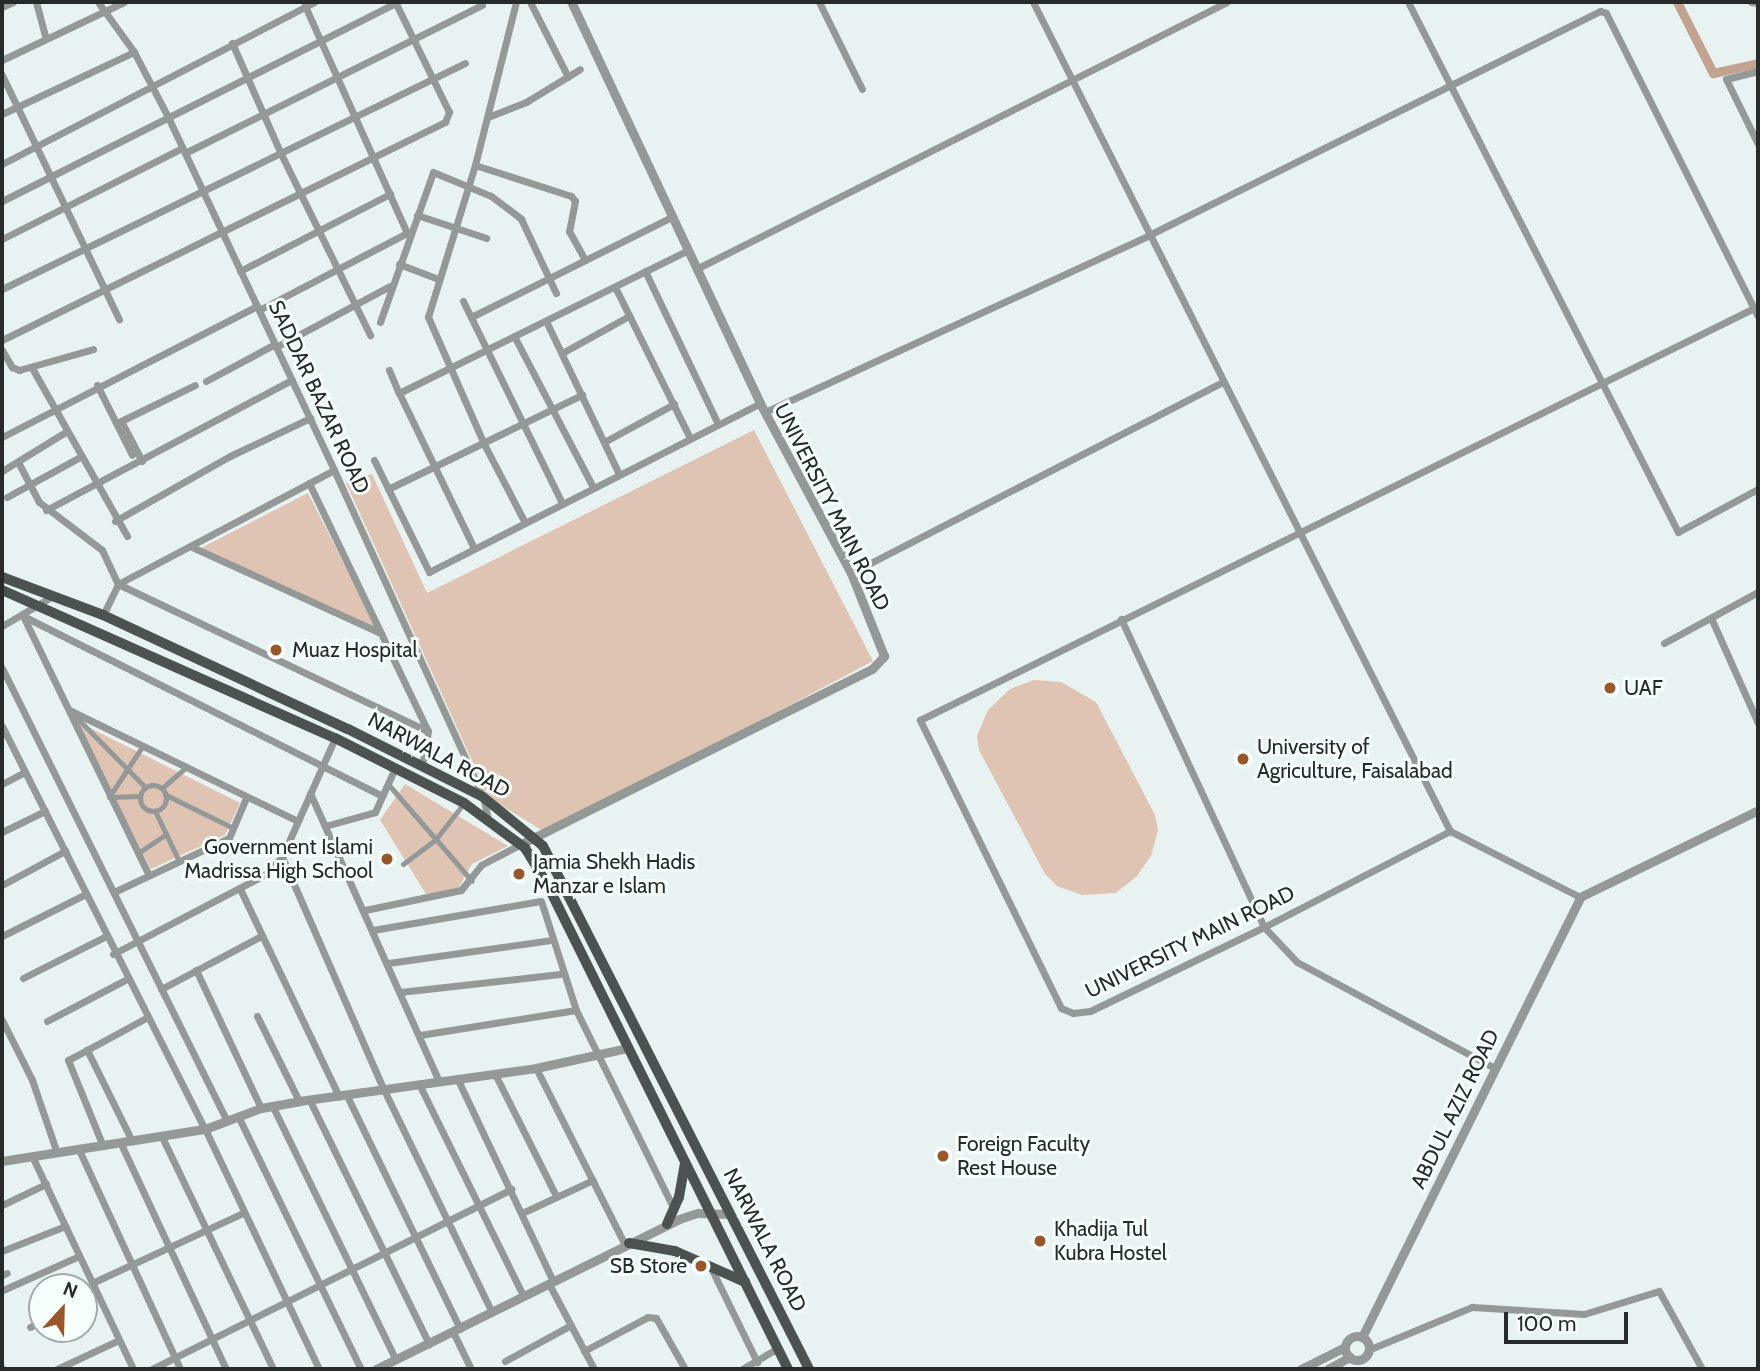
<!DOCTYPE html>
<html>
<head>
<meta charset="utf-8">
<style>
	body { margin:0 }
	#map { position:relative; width:1760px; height:1371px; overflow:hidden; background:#e8f2f0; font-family:Cabin,sans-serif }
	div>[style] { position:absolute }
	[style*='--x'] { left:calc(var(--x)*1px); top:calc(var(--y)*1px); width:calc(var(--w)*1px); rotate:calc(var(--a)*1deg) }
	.green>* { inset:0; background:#dfc3b3 }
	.canal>* { height:9px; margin:-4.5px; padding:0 4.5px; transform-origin:4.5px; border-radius:4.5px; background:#c2a392 }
	.pedestrian>* { height:5px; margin:-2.5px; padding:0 2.5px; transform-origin:2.5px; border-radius:2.5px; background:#949897 }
	.pedestrian>.ring { margin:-2.5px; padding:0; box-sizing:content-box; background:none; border:5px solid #949897; border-radius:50% }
	.minor>* { height:7px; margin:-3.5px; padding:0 3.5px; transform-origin:3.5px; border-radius:3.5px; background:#949897 }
	.tertiary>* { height:9px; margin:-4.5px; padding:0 4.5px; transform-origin:4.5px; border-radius:4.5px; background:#949897 }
	.tertiary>.ring { margin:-4.5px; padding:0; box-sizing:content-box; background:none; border:9px solid #949897; border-radius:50% }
	.primary>* { height:10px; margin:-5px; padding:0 5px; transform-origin:5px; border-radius:5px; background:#4b5250 }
	.dots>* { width:19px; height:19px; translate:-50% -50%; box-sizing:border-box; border:4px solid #f7fffd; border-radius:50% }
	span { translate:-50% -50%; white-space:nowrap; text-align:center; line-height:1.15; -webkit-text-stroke:6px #f7fffd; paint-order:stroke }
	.street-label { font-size:21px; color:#262a29 }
	.poi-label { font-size:21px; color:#262a29 }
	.left { translate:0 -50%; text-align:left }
	.right { translate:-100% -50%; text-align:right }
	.frame { position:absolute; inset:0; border:4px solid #262a29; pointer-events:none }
	.north { position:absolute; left:28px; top:1273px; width:70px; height:70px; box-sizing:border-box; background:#f7fffd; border:2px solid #a3aaa8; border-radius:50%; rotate:22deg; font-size:19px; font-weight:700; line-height:28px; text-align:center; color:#262a29 }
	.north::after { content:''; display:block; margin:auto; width:24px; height:32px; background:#9a5529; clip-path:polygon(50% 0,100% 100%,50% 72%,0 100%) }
	.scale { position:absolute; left:1504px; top:1312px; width:124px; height:32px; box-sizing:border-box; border:4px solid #262a29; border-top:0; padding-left:9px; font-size:21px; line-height:24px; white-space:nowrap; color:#262a29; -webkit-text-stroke:5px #f7fffd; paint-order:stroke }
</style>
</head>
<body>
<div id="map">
	<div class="green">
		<div style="clip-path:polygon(754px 430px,873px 661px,548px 834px,489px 798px,346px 483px,372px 474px,427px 593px)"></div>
		<div style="clip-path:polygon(308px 493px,381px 637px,195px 551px)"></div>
		<div style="clip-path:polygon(1034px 680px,1061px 682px,1096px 702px,1155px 815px,1158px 830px,1151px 856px,1137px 876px,1116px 893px,1082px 895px,1057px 886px,1045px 874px,979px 750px,977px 736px,988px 710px,1010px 689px)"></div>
		<div style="clip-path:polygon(82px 724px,240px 803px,225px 835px,151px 869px,77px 728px)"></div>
		<div style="clip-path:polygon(405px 784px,508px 846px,472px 864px,457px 890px,426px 894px,380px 820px)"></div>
	</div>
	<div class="canal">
		<div style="--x:1677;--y:2;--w:80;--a:63.1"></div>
		<div style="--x:1713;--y:73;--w:46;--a:-12.5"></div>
	</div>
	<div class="pedestrian">
		<div style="--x:73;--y:714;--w:103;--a:45.4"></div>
		<div style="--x:388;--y:784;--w:128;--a:49.1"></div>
		<div class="ring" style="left:140px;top:785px;width:21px;height:21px"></div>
		<div style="--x:162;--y:788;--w:30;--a:-41"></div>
		<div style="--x:166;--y:795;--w:75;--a:26.2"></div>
		<div style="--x:139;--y:796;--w:30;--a:178"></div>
		<div style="--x:109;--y:797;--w:60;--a:-56.6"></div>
		<div style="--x:155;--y:811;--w:55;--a:64.4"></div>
		<div style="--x:138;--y:853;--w:34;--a:-34"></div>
		<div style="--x:403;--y:864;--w:40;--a:-37"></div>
		<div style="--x:435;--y:840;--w:47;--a:-51.9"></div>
	</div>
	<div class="minor">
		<div style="--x:36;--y:2;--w:38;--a:75"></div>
		<div style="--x:98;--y:2;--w:62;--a:54.2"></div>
		<div style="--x:134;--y:52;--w:73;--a:62.4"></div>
		<div style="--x:168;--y:117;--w:390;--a:64.8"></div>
		<div style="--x:334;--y:470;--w:359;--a:65.5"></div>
		<div style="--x:483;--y:797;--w:22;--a:77"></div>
		<div style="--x:516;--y:2;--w:168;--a:104.1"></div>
		<div style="--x:475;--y:165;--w:159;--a:107.2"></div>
		<div style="--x:428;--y:317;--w:139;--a:66.2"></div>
		<div style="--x:484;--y:444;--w:87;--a:62.5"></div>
		<div style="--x:530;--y:2;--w:84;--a:63.1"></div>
		<div style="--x:819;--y:2;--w:97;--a:63.7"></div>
		<div style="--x:1033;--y:2;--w:928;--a:63.3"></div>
		<div style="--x:1408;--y:2;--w:595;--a:63"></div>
		<div style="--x:1678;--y:532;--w:91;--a:-28.3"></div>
		<div style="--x:1751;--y:2;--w:7;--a:8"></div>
		<div style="--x:2;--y:7;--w:12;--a:-24"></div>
		<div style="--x:232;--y:43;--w:121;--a:66.2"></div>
		<div style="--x:281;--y:154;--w:202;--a:63.8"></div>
		<div style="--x:2;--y:60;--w:135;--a:-25.4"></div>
		<div style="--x:1758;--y:71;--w:33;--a:166"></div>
		<div style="--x:1726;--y:79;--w:72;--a:63.8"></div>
		<div style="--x:2;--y:75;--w:271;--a:64.4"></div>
		<div style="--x:2;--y:114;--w:146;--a:-25.2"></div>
		<div style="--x:488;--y:117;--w:41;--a:-21.5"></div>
		<div style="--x:526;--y:102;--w:63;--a:-31.4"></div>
		<div style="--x:185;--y:153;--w:332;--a:-26.5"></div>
		<div style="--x:2;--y:164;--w:352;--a:-27.4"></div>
		<div style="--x:475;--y:165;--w:101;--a:17.9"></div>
		<div style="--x:571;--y:196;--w:6;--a:51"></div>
		<div style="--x:575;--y:201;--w:31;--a:101"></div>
		<div style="--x:569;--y:231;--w:33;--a:61"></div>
		<div style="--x:2;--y:201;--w:442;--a:-26.7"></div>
		<div style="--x:417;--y:215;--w:73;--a:18.4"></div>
		<div style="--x:2;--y:239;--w:202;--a:-26.8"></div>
		<div style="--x:399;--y:264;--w:42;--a:21"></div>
		<div style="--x:696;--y:269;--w:594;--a:-26.69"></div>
		<div style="--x:240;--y:271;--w:169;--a:-27.2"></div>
		<div style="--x:645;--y:271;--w:170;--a:64.5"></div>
		<div style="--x:615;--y:287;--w:169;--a:63.6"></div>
		<div style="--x:2;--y:289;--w:515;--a:-26.02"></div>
		<div style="--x:463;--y:301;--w:225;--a:63.9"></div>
		<div style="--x:259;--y:310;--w:167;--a:-27.5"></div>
		<div style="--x:407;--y:233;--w:249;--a:-114.2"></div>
		<div style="--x:471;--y:317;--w:225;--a:-26.5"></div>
		<div style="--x:546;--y:321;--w:170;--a:64.5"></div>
		<div style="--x:380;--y:322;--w:159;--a:-70.5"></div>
		<div style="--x:433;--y:172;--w:63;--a:22.5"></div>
		<div style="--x:491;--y:196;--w:38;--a:37"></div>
		<div style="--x:521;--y:219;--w:82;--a:64.7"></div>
		<div style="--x:514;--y:336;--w:170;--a:62.4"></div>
		<div style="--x:2;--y:340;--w:494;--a:-26.2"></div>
		<div style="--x:445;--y:122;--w:11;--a:-68"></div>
		<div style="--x:449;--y:112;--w:123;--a:-116.1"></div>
		<div style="--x:276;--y:347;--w:129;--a:-28.2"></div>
		<div style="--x:2;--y:350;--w:20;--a:60"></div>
		<div style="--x:12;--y:367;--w:8;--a:23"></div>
		<div style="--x:19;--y:370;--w:77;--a:-15.8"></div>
		<div style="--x:562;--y:353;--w:77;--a:-28.9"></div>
		<div style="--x:32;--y:368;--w:193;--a:60.5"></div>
		<div style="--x:389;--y:370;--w:25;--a:67"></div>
		<div style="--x:399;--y:393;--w:322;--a:-26.3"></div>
		<div style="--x:206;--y:381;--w:78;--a:-28.2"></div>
		<div style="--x:97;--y:385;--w:78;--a:63.4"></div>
		<div style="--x:399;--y:393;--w:172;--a:64.2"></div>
		<div style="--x:765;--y:412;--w:423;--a:-24.7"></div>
		<div style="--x:1149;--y:235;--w:504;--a:-26.41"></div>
		<div style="--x:1600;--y:11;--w:6;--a:18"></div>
		<div style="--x:1606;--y:13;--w:339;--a:63.4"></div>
		<div style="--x:2;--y:437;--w:287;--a:-27.2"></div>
		<div style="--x:604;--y:442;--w:80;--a:-28.5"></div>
		<div style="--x:374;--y:460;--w:125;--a:63.8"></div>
		<div style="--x:429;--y:572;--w:372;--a:-27"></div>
		<div style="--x:142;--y:461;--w:45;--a:-117.7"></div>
		<div style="--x:121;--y:421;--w:82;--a:-25.9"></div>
		<div style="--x:18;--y:462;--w:45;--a:62.3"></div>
		<div style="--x:39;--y:502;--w:79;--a:37.3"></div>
		<div style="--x:102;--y:550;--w:38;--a:65"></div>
		<div style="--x:118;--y:584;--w:343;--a:25.4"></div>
		<div style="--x:2;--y:471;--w:76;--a:-31.6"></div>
		<div style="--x:309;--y:483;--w:275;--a:64.4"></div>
		<div style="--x:428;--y:731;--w:36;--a:100"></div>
		<div style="--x:388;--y:489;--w:216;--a:-25.9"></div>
		<div style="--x:7;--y:497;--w:85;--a:-28.7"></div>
		<div style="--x:46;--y:510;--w:278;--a:-27.9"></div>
		<div style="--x:115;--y:521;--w:132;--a:-29.5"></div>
		<div style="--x:230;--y:456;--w:89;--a:-25.4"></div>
		<div style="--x:192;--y:547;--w:208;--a:24.5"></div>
		<div style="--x:851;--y:573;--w:418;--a:-27.2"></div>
		<div style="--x:103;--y:615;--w:34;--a:-64"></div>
		<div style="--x:118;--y:584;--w:244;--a:-27.8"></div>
		<div style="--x:23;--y:616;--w:402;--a:26.6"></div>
		<div style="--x:23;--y:616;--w:288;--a:64.1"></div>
		<div style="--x:1711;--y:618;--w:115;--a:65.9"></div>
		<div style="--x:1121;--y:619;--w:340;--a:65.1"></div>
		<div style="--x:1264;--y:927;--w:48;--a:46.7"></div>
		<div style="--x:1297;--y:962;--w:225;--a:28.2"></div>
		<div style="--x:2;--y:626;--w:59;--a:-30.5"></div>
		<div style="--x:1664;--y:643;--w:107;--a:-28.5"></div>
		<div style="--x:2;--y:668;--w:506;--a:63.59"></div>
		<div style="--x:69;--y:710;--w:254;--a:25.9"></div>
		<div style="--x:2;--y:726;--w:451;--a:63.3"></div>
		<div style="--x:205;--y:1129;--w:266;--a:64.6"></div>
		<div style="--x:2;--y:784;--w:26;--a:-28"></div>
		<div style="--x:310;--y:793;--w:316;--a:65.9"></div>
		<div style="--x:325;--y:826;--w:52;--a:-15.6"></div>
		<div style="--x:375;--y:812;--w:48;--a:-65.6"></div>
		<div style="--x:2;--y:832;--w:48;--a:-26"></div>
		<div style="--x:282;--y:857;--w:254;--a:66.4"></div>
		<div style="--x:384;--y:1090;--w:247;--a:64.1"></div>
		<div style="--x:2;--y:885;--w:72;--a:-28.4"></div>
		<div style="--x:240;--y:889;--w:230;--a:64.5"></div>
		<div style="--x:114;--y:892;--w:127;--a:-25.2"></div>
		<div style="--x:229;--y:838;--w:43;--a:-67"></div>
		<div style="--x:1580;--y:897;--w:146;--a:-153.1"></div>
		<div style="--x:1450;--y:831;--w:209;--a:152.7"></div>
		<div style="--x:1264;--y:927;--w:193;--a:154.2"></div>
		<div style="--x:1090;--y:1011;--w:17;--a:173"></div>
		<div style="--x:1073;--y:1013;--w:13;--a:-157"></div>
		<div style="--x:1061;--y:1008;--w:321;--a:-116.1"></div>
		<div style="--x:920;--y:720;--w:935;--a:-26.29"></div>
		<div style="--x:365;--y:910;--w:98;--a:-11.8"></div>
		<div style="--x:461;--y:890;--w:32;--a:-51"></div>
		<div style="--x:481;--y:865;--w:45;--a:-27.7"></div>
		<div style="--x:373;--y:930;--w:170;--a:-9.8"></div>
		<div style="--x:541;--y:901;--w:114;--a:72.2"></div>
		<div style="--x:576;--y:1010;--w:222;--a:63.8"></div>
		<div style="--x:2;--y:936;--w:94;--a:-26.6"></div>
		<div style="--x:113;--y:954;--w:173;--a:-27.6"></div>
		<div style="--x:266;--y:874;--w:23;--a:-47"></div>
		<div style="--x:282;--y:857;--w:130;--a:-66"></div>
		<div style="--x:388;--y:963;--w:166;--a:-8"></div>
		<div style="--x:196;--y:970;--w:153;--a:64.8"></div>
		<div style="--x:23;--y:978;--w:93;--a:-26.8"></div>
		<div style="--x:161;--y:989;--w:113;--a:-27.9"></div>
		<div style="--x:400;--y:992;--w:161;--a:-6.4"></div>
		<div style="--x:257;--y:1016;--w:95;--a:63.7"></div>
		<div style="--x:2;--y:1020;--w:67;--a:63.4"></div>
		<div style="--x:32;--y:1080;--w:77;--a:71.1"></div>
		<div style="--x:47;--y:1021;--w:90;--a:-27.7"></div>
		<div style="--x:420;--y:1035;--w:158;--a:-9.1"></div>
		<div style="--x:87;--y:1050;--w:21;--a:152"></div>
		<div style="--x:68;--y:1060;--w:93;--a:67.9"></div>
		<div style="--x:536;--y:1068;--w:198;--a:63.3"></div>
		<div style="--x:495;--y:1074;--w:136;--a:63.4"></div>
		<div style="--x:457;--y:1078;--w:225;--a:64.7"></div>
		<div style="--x:419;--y:1084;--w:235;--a:63.8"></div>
		<div style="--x:347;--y:1096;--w:259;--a:64.1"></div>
		<div style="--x:310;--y:1101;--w:271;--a:63.9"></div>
		<div style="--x:273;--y:1107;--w:281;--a:64.1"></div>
		<div style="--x:238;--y:1116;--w:281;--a:64.1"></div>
		<div style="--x:162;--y:1137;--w:257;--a:64.4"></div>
		<div style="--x:132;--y:1141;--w:102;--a:-116.3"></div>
		<div style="--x:87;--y:1050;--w:67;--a:-28.5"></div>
		<div style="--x:121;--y:1144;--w:248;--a:65"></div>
		<div style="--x:79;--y:1150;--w:241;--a:65.2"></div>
		<div style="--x:32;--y:1156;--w:236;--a:64.6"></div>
		<div style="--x:2;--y:1205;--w:49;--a:-25.5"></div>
		<div style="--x:522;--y:1213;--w:78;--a:-24.9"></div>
		<div style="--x:2;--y:1251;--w:68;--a:-21.6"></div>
		<div style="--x:711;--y:1268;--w:105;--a:63.9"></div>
		<div style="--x:2;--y:1275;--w:5;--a:-22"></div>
		<div style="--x:92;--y:1283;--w:166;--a:-24.9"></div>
		<div style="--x:549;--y:1284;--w:96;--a:62.1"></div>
		<div style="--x:3;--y:1290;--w:83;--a:-24.1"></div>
		<div style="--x:84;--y:1300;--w:14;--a:-25"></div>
		<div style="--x:30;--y:1327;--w:13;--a:-27"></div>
		<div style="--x:453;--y:1332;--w:41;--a:64.1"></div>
		<div style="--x:1368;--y:1350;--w:113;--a:-22.5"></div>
		<div style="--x:1472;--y:1307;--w:112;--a:3.6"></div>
		<div style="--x:1584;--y:1314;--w:78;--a:-17"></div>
		<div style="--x:1659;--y:1291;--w:89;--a:61.1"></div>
		<div style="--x:584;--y:1351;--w:72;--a:-28"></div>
		<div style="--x:648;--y:1317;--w:8;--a:7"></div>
		<div style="--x:656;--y:1318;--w:59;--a:60.4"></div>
		<div style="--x:505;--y:1361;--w:75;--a:-28.6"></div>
		<div style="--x:2;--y:1368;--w:1;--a:90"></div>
		<div style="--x:57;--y:1369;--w:68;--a:-25.1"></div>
		<div style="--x:152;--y:1369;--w:402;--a:-26.6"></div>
		<div style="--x:742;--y:1369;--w:42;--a:-30.3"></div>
	</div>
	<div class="tertiary">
		<div style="--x:521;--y:844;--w:392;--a:-26.5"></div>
		<div style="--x:872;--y:669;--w:18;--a:-47"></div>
		<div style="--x:884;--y:656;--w:89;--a:-111.7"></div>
		<div style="--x:851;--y:573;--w:193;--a:-118.2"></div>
		<div style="--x:760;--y:403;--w:443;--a:-115.2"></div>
		<div style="--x:2;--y:1161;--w:206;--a:-9"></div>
		<div style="--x:205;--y:1129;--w:60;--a:-20.6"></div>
		<div style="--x:261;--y:1108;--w:39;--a:-10"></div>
		<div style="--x:299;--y:1101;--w:239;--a:-7.9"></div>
		<div style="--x:536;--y:1068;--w:94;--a:-12.3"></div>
		<div class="ring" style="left:1345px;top:1336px;width:15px;height:15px"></div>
		<div style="--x:1362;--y:1337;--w:491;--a:-63.6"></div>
		<div style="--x:1580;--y:897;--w:198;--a:-26"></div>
		<div style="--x:376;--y:1369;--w:338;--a:-26.3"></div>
		<div style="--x:679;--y:1219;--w:20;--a:-18"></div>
		<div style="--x:698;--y:1213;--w:32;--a:2"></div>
		<div style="--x:1301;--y:1369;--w:49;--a:-26.6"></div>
		<div style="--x:1328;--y:1369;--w:25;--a:-29"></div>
	</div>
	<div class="primary">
		<div style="--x:2;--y:577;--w:108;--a:20.6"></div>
		<div style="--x:103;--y:615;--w:270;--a:25"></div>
		<div style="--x:348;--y:729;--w:151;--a:26.7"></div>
		<div style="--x:483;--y:797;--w:77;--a:39.2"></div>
		<div style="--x:543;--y:846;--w:587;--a:63.04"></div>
		<div style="--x:2;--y:590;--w:364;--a:24"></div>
		<div style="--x:335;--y:738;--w:144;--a:26.7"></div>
		<div style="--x:464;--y:803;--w:76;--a:36.4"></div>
		<div style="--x:525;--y:848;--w:42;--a:58.6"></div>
		<div style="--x:547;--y:884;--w:542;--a:63.58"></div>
		<div style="--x:667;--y:1224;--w:30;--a:-66"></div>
		<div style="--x:679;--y:1197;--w:35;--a:-80"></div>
		<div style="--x:629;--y:1243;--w:47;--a:9.9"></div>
		<div style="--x:675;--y:1251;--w:77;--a:23.9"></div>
	</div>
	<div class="dots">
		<div style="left:276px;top:650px;background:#9a5529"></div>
		<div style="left:1610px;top:688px;background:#9a5529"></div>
		<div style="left:1243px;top:759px;background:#9a5529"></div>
		<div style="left:387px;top:859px;background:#9a5529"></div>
		<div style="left:519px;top:874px;background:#9a5529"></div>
		<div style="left:943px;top:1156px;background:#9a5529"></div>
		<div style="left:1040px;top:1241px;background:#9a5529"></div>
		<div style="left:701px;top:1266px;background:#9a5529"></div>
	</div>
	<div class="street-label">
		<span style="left:319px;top:397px;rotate:65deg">SADDAR BAZAR ROAD</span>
		<span style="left:832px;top:507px;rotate:63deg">UNIVERSITY MAIN ROAD</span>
		<span style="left:439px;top:755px;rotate:28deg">NARWALA ROAD</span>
		<span style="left:1190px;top:942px;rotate:-26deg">UNIVERSITY MAIN ROAD</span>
		<span style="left:1455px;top:1109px;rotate:-64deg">ABDUL AZIZ ROAD</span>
		<span style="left:765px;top:1240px;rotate:63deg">NARWALA ROAD</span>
	</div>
	<div class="poi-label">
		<span class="left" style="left:292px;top:650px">Muaz Hospital</span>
		<span class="left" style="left:1624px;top:688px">UAF</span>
		<span class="left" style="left:1257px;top:759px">University of<br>Agriculture, Faisalabad</span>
		<span class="right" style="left:373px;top:859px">Government Islami<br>Madrissa High School</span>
		<span class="left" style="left:533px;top:874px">Jamia Shekh Hadis<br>Manzar e Islam</span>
		<span class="left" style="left:957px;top:1156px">Foreign Faculty<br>Rest House</span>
		<span class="left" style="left:1054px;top:1241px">Khadija Tul<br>Kubra Hostel</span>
		<span class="right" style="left:687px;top:1266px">SB Store</span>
	</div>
	<div class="frame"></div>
	<div class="north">N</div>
	<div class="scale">100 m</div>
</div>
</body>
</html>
